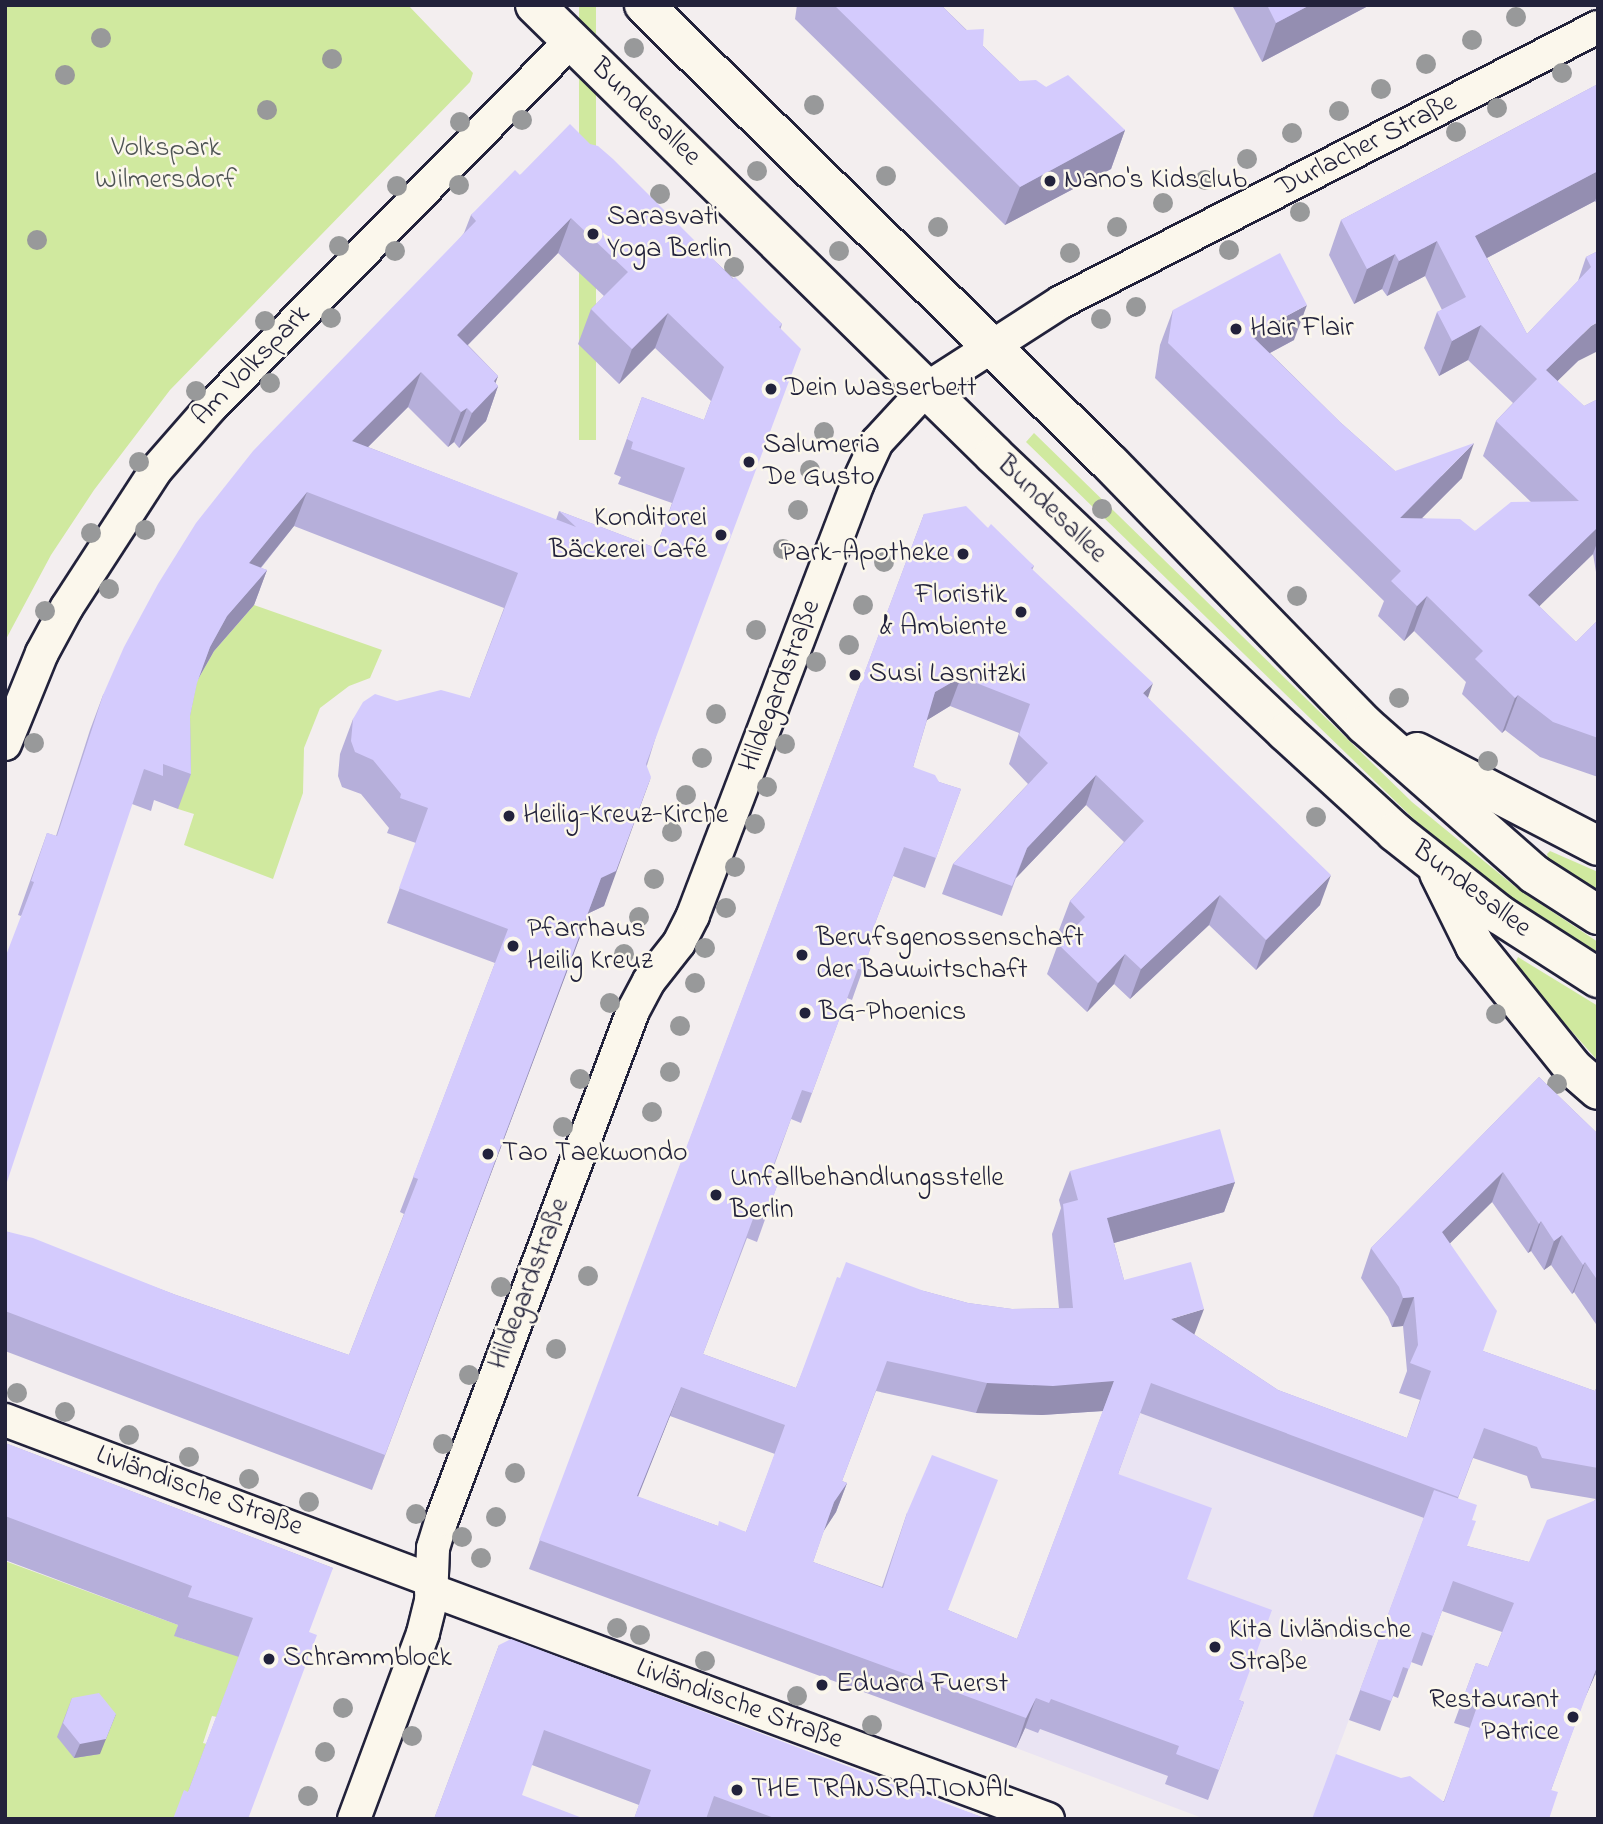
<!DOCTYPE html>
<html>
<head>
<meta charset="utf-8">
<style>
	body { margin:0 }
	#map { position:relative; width:1603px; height:1824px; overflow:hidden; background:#f3eeef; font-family:"Indie Flower",sans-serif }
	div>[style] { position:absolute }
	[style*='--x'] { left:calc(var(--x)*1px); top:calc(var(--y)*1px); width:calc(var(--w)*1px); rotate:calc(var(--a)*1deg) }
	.built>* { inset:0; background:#eae4f3 }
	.green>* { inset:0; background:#d0e99f; transform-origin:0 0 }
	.roads { filter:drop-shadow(2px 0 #22223b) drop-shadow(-2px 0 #22223b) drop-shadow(0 2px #22223b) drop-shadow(0 -2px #22223b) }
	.street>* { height:32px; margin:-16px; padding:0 16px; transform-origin:16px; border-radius:16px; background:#fbf7ec }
	.secondary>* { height:38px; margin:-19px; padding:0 19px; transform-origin:19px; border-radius:19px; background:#fbf7ec }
	.trees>* { width:20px; height:20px; margin:-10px; border-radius:50%; background:#98999a }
	.wall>* { inset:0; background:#b6afda }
	.shaded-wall>* { inset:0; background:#948eb1 }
	.building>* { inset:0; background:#d4cbfd }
	.dots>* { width:19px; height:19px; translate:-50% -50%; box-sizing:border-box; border:4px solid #fbf7ec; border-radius:50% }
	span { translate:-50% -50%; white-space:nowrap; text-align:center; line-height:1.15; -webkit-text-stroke:5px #fbf7ec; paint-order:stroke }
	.street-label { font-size:28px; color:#22223b }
	.park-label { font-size:28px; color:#4e5454 }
	.poi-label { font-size:28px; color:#22223b }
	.left { translate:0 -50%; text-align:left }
	.right { translate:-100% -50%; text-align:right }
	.frame { position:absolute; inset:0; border:7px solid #22223b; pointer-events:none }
</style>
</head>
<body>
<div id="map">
	<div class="built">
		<div style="clip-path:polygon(1140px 1413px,1424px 1518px,1312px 1819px,1205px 1819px,1016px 1748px)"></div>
	</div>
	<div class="green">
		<div style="clip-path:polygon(5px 5px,408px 5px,473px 73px,470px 82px,170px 390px,94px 490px,51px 555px,5px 641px)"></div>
		<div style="left:579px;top:5px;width:17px;height:435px"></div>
		<div style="clip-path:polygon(1034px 433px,1412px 802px,1518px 889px,1598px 942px,1598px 956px,1510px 899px,1422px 827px,1026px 442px)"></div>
		<div style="clip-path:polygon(254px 605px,382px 650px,370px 678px,349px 686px,320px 708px,304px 748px,303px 793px,273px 879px,184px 845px,194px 814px,178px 809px,176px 781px,184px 717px,197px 681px,214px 651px)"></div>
		<div style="clip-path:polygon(1550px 851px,1598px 872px,1598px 894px,1549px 861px,1547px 854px)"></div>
		<div style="clip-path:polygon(1518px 957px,1598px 1006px,1598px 1061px,1527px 981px,1515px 964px)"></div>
		<div style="clip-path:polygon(5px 1561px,178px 1625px,175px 1636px,195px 1643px,243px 1648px,217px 1717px,212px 1716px,203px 1743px,207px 1744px,178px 1819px,5px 1819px)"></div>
	</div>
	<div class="roads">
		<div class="street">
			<div style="--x:5;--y:744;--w:98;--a:-67.9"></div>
			<div style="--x:42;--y:653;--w:52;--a:-61.5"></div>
			<div style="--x:67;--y:607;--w:163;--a:-57"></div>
			<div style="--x:156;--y:470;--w:84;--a:-48.9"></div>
			<div style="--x:211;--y:407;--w:513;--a:-45.47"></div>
			<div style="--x:5;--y:1420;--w:455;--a:20.6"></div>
			<div style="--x:431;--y:1590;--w:658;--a:20.36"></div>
			<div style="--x:354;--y:1819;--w:198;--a:-69.6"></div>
			<div style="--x:423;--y:1633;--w:33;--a:-76"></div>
			<div style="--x:431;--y:1601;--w:53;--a:-87.8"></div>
			<div style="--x:433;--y:1548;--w:30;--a:-73"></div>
			<div style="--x:442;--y:1519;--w:543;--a:-69.39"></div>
			<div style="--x:633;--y:1011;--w:34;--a:-62"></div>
			<div style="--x:649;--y:981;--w:48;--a:-51.7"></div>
			<div style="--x:679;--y:943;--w:31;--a:-63"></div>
			<div style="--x:693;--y:915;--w:460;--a:-69.1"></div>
			<div style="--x:857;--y:485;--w:47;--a:-65.1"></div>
			<div style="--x:877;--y:442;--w:72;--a:-47.2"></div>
			<div style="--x:926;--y:389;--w:161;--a:-32.8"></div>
			<div style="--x:1061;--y:302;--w:603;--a:-27.12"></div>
		</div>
		<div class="secondary">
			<div style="--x:535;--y:5;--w:643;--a:44.43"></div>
			<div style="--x:994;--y:455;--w:402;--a:43.5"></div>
			<div style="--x:1286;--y:732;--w:148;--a:42.5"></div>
			<div style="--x:1395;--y:832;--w:134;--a:38.3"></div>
			<div style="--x:1500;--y:915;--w:117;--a:32.7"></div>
			<div style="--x:644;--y:5;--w:655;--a:44.51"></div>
			<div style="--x:1111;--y:464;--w:364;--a:45.8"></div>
			<div style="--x:1365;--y:725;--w:225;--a:41.4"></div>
			<div style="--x:1534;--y:874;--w:76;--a:32.6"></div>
			<div style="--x:1417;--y:752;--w:204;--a:27.4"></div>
			<div style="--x:1439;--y:873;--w:81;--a:63.7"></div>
			<div style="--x:1475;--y:946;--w:156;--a:51.2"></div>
			<div style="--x:1573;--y:1068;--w:33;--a:41"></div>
		</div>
	</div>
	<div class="trees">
		<div style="left:1516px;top:17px"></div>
		<div style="left:101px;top:38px"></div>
		<div style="left:1472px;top:40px"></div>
		<div style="left:634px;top:48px"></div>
		<div style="left:332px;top:59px"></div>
		<div style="left:1426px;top:64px"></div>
		<div style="left:1562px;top:73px"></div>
		<div style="left:65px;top:75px"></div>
		<div style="left:1381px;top:89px"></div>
		<div style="left:814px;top:105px"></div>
		<div style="left:1497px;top:108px"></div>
		<div style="left:267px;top:110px"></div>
		<div style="left:1339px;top:111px"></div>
		<div style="left:522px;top:120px"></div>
		<div style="left:460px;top:122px"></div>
		<div style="left:1456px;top:132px"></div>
		<div style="left:1292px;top:133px"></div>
		<div style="left:1247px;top:159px"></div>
		<div style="left:757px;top:171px"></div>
		<div style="left:886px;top:176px"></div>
		<div style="left:1205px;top:180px"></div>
		<div style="left:459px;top:185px"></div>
		<div style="left:397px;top:186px"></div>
		<div style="left:660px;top:194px"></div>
		<div style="left:1163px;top:203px"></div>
		<div style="left:1300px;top:212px"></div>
		<div style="left:938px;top:227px"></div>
		<div style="left:1117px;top:227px"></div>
		<div style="left:37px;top:240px"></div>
		<div style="left:339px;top:246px"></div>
		<div style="left:1229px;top:250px"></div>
		<div style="left:395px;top:251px"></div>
		<div style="left:839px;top:251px"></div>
		<div style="left:1070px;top:253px"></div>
		<div style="left:734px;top:267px"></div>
		<div style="left:1136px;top:307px"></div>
		<div style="left:331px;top:318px"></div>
		<div style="left:1101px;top:319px"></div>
		<div style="left:265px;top:321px"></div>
		<div style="left:270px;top:383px"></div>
		<div style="left:196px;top:391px"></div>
		<div style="left:824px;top:432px"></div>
		<div style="left:139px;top:462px"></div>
		<div style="left:810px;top:470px"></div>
		<div style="left:1102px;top:509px"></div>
		<div style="left:798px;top:510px"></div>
		<div style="left:145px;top:530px"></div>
		<div style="left:91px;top:533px"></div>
		<div style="left:783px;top:549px"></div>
		<div style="left:884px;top:562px"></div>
		<div style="left:109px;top:589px"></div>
		<div style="left:1297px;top:596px"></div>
		<div style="left:863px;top:605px"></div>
		<div style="left:45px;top:611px"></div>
		<div style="left:756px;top:630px"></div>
		<div style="left:849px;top:645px"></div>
		<div style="left:816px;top:662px"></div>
		<div style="left:1399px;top:698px"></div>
		<div style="left:716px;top:714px"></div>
		<div style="left:34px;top:743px"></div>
		<div style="left:785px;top:744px"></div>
		<div style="left:702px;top:758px"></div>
		<div style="left:1488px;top:761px"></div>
		<div style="left:767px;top:787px"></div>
		<div style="left:686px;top:795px"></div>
		<div style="left:1316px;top:817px"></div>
		<div style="left:755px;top:824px"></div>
		<div style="left:672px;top:832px"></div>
		<div style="left:735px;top:867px"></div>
		<div style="left:654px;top:879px"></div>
		<div style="left:726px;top:908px"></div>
		<div style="left:639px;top:917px"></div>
		<div style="left:705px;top:948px"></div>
		<div style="left:624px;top:954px"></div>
		<div style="left:695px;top:983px"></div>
		<div style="left:610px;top:1003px"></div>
		<div style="left:1496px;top:1014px"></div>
		<div style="left:680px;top:1026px"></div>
		<div style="left:670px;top:1072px"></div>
		<div style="left:580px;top:1079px"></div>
		<div style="left:1557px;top:1084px"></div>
		<div style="left:652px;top:1112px"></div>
		<div style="left:563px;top:1127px"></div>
		<div style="left:588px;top:1276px"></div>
		<div style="left:501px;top:1287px"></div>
		<div style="left:556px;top:1349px"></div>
		<div style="left:469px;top:1375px"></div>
		<div style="left:17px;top:1393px"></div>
		<div style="left:65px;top:1412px"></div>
		<div style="left:129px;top:1435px"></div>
		<div style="left:443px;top:1444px"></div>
		<div style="left:189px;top:1457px"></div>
		<div style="left:515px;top:1473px"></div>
		<div style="left:249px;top:1479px"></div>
		<div style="left:309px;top:1502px"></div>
		<div style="left:416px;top:1514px"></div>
		<div style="left:496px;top:1517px"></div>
		<div style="left:462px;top:1537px"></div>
		<div style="left:481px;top:1558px"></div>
		<div style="left:617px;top:1628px"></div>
		<div style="left:640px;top:1635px"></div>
		<div style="left:705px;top:1661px"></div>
		<div style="left:797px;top:1696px"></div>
		<div style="left:343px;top:1708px"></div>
		<div style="left:872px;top:1725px"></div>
		<div style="left:412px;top:1736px"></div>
		<div style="left:325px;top:1752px"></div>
		<div style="left:308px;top:1796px"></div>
	</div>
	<div class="wall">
		<div style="clip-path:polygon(797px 5px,941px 5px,1019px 81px,1046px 87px,1125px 130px,1111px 169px,1005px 225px,795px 19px)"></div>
		<div style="clip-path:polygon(1232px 5px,1370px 5px,1262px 62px)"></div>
		<div style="clip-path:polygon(1598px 84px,1598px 206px,1595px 201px,1487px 258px,1527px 334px,1578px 281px,1586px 257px,1598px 251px,1578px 361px,1557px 381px,1584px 406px,1598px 399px,1598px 584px,1593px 554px,1539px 606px,1576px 642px,1598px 620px,1598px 777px,1540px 757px,1505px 730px,1502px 733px,1462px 694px,1466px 682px,1414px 631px,1404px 641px,1378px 616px,1384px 601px,1155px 378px,1160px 345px,1173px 310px,1294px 340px,1270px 353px,1340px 422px,1395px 471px,1462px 478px,1422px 518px,1475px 531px,1531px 502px,1483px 456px,1496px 421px,1513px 403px,1468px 360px,1439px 376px,1424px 348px,1437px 312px,1442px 310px,1425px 276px,1387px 296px,1382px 289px,1354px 304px,1329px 255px,1341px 220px)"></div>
		<div style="clip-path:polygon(evenodd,590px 144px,782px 324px,604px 906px,589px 913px,372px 1490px,5px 1351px,5px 1231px,176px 1295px,349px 1355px,404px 1214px,400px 1212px,495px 963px,387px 923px,416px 843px,387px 833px,389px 828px,361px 794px,342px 787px,338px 776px,340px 754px,353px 719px,397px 701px,470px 698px,504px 608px,294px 526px,261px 568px,267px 570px,254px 605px,214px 651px,197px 681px,190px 716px,191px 774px,178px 809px,154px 800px,151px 811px,132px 804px,21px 916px,18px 915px,47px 833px,56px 836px,90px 730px,103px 695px,464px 233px,471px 215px,520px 175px,590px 144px,558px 253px,604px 296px,591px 309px,578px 344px,619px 384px,655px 348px,711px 401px,704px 420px,642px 397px,614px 474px,621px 477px,618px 484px,672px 503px,656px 548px,559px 511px,556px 520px,368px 447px,408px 407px,448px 447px,454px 442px,459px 448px,486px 421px,498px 386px,495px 383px,498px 376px,468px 345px,558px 253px)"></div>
		<div style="clip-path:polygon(evenodd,924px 514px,988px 528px,1034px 566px,1032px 570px,1148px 698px,1320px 905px,1256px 970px,1209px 925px,1130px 999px,1114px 984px,1087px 1012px,1047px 974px,1058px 944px,1066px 937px,1059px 930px,1070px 901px,1124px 842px,1086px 805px,1016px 878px,1002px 916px,942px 894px,953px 864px,1028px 784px,1009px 764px,1019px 733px,950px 706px,927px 720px,913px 767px,939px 782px,961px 789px,925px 888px,893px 876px,871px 934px,875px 935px,852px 1000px,847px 998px,801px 1123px,791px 1119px,770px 1177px,779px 1180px,757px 1242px,747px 1238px,703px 1354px,796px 1388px,840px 1278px,924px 1291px,968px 1303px,1012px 1309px,1059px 1308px,1052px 1234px,1061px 1208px,1059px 1200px,1070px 1171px,1235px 1182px,1224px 1212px,1114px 1243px,1124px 1280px,1195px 1335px,1278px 1390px,1407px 1438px,1420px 1400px,1399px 1393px,1407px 1371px,1403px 1326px,1392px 1327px,1388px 1317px,1361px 1278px,1371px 1248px,1539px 1077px,1598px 1134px,1598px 1327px,1574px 1292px,1572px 1294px,1551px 1265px,1544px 1270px,1531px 1251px,1528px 1253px,1492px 1202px,1450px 1243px,1483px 1351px,1595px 1391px,1598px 1384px,1598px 1676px,1595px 1675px,1584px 1700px,1551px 1790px,1549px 1819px,1312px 1819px,1444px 1801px,1470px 1728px,1454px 1723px,1476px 1663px,1488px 1667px,1502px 1632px,1442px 1611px,1422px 1666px,1411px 1662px,1398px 1698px,1393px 1696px,1380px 1731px,1349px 1720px,1424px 1518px,1140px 1413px,1118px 1474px,1187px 1579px,1239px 1700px,1244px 1702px,1208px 1800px,1165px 1784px,1168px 1776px,1040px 1729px,1038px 1733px,1025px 1728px,1016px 1748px,529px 1569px,924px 514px,876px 1391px,976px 1413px,1042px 1415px,1103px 1411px,1017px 1639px,948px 1610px,907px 1513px,882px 1587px,813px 1562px,824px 1530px,836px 1512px,847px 1483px,842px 1481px,876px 1391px,924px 514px,670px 1416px,775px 1454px,746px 1532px,718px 1526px,638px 1497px,670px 1416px,924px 514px,1473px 1458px,1527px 1476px,1531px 1488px,1596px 1499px,1529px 1562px,1467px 1546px,1458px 1498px,1473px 1458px)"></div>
		<div style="clip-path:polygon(5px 1443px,333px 1568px,188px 1792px,239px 1657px,174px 1636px,178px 1625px,5px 1560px)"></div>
		<div style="clip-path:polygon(499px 1645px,987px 1819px,634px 1819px,639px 1805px,532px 1765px,434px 1819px)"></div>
		<div style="clip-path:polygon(72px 1698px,100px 1754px,74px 1758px,57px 1737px)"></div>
	</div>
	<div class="shaded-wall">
		<div style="clip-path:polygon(1310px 5px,1370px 5px,1262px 62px,1276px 23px)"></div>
		<div style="clip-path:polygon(1125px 130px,1111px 169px,1005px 225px,1020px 187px)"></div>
		<div style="clip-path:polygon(1598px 171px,1598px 193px,1595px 201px,1462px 271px,1475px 236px)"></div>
		<div style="clip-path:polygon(571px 218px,558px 253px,444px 369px,457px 335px)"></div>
		<div style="clip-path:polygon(1437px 241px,1425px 276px,1387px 296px,1399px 261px)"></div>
		<div style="clip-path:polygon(1395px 254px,1382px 289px,1354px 304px,1367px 269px)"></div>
		<div style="clip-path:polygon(1307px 305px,1294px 340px,1238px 370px,1251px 335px)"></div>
		<div style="clip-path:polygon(668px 313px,655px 348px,619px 384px,632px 349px)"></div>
		<div style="clip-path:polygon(1598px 322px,1598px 351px,1578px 361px,1533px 405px,1546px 370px,1591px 326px)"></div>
		<div style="clip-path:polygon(1481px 325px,1468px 360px,1439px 376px,1452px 341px)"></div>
		<div style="clip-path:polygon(421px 372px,408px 407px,339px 476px,352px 441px)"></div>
		<div style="clip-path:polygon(498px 376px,492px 393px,498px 386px,486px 421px,459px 448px,472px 413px,494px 381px)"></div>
		<div style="clip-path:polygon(467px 408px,454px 442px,448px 447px,461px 412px)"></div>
		<div style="clip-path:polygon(1474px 443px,1462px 478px,1387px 553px,1400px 518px)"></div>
		<div style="clip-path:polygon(307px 492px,294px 526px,236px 598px,249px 563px)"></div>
		<div style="clip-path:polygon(1598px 527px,1598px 540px,1593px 554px,1515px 630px,1528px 595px)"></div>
		<div style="clip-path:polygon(267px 570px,254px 605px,214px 651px,197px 681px,210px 647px,227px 616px)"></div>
		<div style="clip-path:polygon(1427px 596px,1414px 631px,1404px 641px,1417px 606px)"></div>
		<div style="clip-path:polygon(961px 677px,950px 706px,924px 722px,935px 692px)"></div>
		<div style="clip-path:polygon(1153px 683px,1143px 712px,1143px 693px)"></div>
		<div style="clip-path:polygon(1518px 695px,1505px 730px,1502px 733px,1515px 698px)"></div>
		<div style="clip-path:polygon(1096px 775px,1086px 805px,1016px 878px,1002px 916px,1027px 848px)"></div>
		<div style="clip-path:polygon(651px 777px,604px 906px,589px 913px,372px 1490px,601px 878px)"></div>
		<div style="clip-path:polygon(1331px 875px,1320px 905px,1256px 970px,1266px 940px)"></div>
		<div style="clip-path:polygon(1220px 895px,1209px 925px,1130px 999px,1141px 969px)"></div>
		<div style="clip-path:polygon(1125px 954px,1114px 984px,1087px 1012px,1098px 983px)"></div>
		<div style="clip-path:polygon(1503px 1172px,1492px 1202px,1431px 1262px,1442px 1232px)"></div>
		<div style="clip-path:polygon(1235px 1182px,1224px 1212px,1096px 1248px,1107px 1218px)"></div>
		<div style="clip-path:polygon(1541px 1221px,1531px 1251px,1528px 1253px,1539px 1224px)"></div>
		<div style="clip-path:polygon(1562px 1235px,1551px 1265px,1544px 1270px,1554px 1241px)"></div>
		<div style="clip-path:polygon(1585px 1262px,1574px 1292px,1572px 1294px,1583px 1265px)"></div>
		<div style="clip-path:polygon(1414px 1297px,1403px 1326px,1392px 1327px,1403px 1298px)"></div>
		<div style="clip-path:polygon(1204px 1309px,1193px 1338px,1171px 1319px)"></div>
		<div style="clip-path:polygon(1114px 1381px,1103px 1411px,1042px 1415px,976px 1413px,987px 1383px)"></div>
		<div style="clip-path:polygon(681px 1387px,670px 1416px,626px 1526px,637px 1496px)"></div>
		<div style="clip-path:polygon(847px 1483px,836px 1512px,823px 1532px,834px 1502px)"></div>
		<div style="clip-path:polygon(1598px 1664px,1595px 1675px,1584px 1700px)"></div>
		<div style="clip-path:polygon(1036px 1698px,1025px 1728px,1016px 1748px,1026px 1718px)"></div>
		<div style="clip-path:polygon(116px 1714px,100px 1754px,74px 1758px,80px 1744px)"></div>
	</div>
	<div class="building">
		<div style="clip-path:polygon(834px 5px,941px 5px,966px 30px,984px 29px,983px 46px,1019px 81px,1036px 80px,1046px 87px,1068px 75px,1125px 130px,1020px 187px)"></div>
		<div style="clip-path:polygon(1267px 5px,1310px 5px,1276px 23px)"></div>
		<div style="clip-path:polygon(1598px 84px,1598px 171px,1475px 236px,1527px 334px,1591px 267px,1586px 257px,1598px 251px,1598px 322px,1591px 326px,1546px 370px,1584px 406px,1598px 399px,1598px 527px,1528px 595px,1576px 642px,1598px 620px,1598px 738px,1553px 722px,1518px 695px,1515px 698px,1475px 659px,1483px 651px,1427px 596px,1417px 606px,1391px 581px,1401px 571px,1168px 343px,1173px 310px,1280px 253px,1307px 305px,1251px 335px,1340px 422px,1395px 471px,1474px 443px,1400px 518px,1460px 519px,1475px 531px,1511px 502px,1579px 501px,1496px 421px,1537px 379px,1481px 325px,1452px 341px,1437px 312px,1466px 297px,1437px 241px,1399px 261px,1395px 254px,1367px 269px,1341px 220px)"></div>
		<div style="clip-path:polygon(evenodd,570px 124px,590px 144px,598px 146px,613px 159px,733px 279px,735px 277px,782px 324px,779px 327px,801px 349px,646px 764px,651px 777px,616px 871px,601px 878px,385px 1455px,5px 1311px,5px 1231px,33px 1238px,176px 1295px,349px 1355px,418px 1179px,413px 1177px,508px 929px,399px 888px,428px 808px,400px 798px,401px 794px,373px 760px,355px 752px,351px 741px,353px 719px,363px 702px,375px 694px,397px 701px,441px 690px,470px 698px,518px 573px,307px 492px,249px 563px,267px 570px,227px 616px,210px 647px,197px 683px,190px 716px,191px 774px,163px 764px,163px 776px,144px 769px,5px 1188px,5px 958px,34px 882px,31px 881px,47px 833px,57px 836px,103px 695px,124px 647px,158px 584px,196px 523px,253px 451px,476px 221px,471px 215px,515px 170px,520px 175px,570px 124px,571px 218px,628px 272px,591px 309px,611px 329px,632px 349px,668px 313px,724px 367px,704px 420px,642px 397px,627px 439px,633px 442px,631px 449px,685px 468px,656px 548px,559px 511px,576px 527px,352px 441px,421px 372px,461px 412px,467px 408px,472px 413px,498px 386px,494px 381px,498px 376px,457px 335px,571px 218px)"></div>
		<div style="clip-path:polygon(evenodd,966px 506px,988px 528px,991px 524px,1034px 566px,1031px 568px,1153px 683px,1143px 693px,1331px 875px,1266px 940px,1220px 895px,1141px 969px,1125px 954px,1098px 983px,1058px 944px,1085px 917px,1070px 901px,1144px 821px,1096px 775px,1027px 848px,1012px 886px,953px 864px,1048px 763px,1019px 735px,1030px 704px,961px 677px,935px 692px,913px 767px,935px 775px,939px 782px,961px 789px,936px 858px,904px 847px,871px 934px,875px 935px,863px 970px,858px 969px,812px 1093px,802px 1090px,769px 1177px,779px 1180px,768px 1212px,757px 1208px,703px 1354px,796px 1388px,837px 1277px,840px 1278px,846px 1262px,924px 1291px,968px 1303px,1012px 1309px,1073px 1308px,1063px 1204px,1078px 1200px,1070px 1171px,1220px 1129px,1235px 1182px,1107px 1218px,1124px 1280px,1191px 1262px,1204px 1309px,1171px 1319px,1278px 1390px,1407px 1438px,1431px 1371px,1410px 1363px,1418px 1345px,1414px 1297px,1403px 1298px,1399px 1287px,1371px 1248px,1539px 1077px,1598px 1134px,1598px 1281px,1585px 1262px,1583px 1265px,1562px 1235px,1554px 1241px,1541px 1221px,1539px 1224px,1503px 1172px,1442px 1232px,1497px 1311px,1483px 1351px,1595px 1391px,1598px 1384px,1598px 1468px,1542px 1458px,1537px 1447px,1484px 1428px,1458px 1497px,1151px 1383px,1118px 1474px,1212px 1508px,1187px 1579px,1272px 1610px,1239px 1700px,1244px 1702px,1219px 1770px,1176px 1754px,1179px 1746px,1051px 1699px,1049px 1703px,1036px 1698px,1026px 1718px,539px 1540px,924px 514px,966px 506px,887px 1361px,987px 1383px,1053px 1386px,1114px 1381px,1017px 1639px,948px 1610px,998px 1480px,932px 1455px,907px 1513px,883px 1588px,813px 1562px,834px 1502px,847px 1483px,842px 1481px,887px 1361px,966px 506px,681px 1387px,785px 1425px,746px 1532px,719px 1521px,718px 1526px,637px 1496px,681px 1387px)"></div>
		<div style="clip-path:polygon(5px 1443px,333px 1568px,309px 1632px,317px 1635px,248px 1819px,173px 1819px,184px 1790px,188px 1792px,253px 1618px,188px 1597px,192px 1586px,5px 1516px)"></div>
		<div style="clip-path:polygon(1434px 1490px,1477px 1505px,1472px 1520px,1476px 1521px,1467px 1546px,1529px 1562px,1547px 1520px,1598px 1499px,1598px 1664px,1551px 1790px,1558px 1792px,1549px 1819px,1541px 1818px,1540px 1819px,1312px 1819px,1336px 1754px,1401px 1778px,1410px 1776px,1444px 1802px,1480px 1698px,1465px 1693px,1476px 1663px,1488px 1667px,1514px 1603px,1453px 1581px,1433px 1636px,1422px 1632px,1409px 1669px,1403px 1667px,1391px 1701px,1360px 1690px)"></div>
		<div style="clip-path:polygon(511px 1639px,987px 1819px,777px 1819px,714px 1796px,706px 1819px,634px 1819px,651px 1770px,544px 1730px,522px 1795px,585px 1819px,434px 1819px,499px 1645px)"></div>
		<div style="clip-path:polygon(99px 1693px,116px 1714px,106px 1739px,80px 1744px,63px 1723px,72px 1698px)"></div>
	</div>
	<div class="dots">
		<div style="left:1050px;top:181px;background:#22223b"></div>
		<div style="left:593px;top:234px;background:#22223b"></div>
		<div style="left:1236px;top:329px;background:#22223b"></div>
		<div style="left:771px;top:389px;background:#22223b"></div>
		<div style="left:749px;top:462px;background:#22223b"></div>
		<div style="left:721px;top:535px;background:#22223b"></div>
		<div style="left:963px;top:554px;background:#22223b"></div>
		<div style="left:1021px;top:612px;background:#22223b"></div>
		<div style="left:855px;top:675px;background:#22223b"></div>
		<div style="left:509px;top:816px;background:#22223b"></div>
		<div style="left:513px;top:946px;background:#22223b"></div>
		<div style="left:802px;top:955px;background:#22223b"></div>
		<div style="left:805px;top:1013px;background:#22223b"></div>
		<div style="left:488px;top:1154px;background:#22223b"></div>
		<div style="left:716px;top:1195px;background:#22223b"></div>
		<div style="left:1215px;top:1647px;background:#22223b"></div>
		<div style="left:269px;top:1659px;background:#22223b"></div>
		<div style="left:822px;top:1685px;background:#22223b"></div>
		<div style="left:1573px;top:1717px;background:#22223b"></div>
		<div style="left:737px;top:1790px;background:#22223b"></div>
	</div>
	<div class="street-label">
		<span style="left:645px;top:113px;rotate:44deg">Bundesallee</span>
		<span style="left:1367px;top:146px;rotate:-27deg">Durlacher Straße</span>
		<span style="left:252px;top:366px;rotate:-46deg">Am Volkspark</span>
		<span style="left:1051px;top:510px;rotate:44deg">Bundesallee</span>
		<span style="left:781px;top:686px;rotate:-69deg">Hildegardstraße</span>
		<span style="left:1471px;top:890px;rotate:37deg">Bundesallee</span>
		<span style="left:530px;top:1284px;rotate:-69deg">Hildegardstraße</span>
		<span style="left:199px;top:1492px;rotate:20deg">Livländische Straße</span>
		<span style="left:739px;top:1705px;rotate:20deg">Livländische Straße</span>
	</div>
	<div class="park-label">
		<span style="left:166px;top:165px">Volkspark<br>Wilmersdorf</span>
	</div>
	<div class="poi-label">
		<span class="left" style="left:1064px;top:181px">Nano's Kidsclub</span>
		<span class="left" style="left:607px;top:234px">Sarasvati<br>Yoga Berlin</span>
		<span class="left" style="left:1250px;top:329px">Hair Flair</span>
		<span class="left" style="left:785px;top:389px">Dein Wasserbett</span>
		<span class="left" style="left:763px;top:462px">Salumeria<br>De Gusto</span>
		<span class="right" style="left:707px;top:535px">Konditorei<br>Bäckerei Café</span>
		<span class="right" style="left:949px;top:554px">Park-Apotheke</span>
		<span class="right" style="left:1007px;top:612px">Floristik<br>&amp; Ambiente</span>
		<span class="left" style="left:869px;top:675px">Susi Lasnitzki</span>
		<span class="left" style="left:523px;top:816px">Heilig-Kreuz-Kirche</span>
		<span class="left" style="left:527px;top:946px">Pfarrhaus<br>Heilig Kreuz</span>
		<span class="left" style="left:816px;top:955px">Berufsgenossenschaft<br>der Bauwirtschaft</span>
		<span class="left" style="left:819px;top:1013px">BG-Phoenics</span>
		<span class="left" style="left:502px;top:1154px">Tao Taekwondo</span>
		<span class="left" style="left:730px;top:1195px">Unfallbehandlungsstelle<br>Berlin</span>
		<span class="left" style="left:1229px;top:1647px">Kita Livländische<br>Straße</span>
		<span class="left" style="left:283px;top:1659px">Schrammblock</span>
		<span class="left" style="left:836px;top:1685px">Eduard Fuerst</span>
		<span class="right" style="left:1559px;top:1717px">Restaurant<br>Patrice</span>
		<span class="left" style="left:751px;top:1790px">THE TRANSRATIONAL</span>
	</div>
	<div class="frame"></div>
</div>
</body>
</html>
